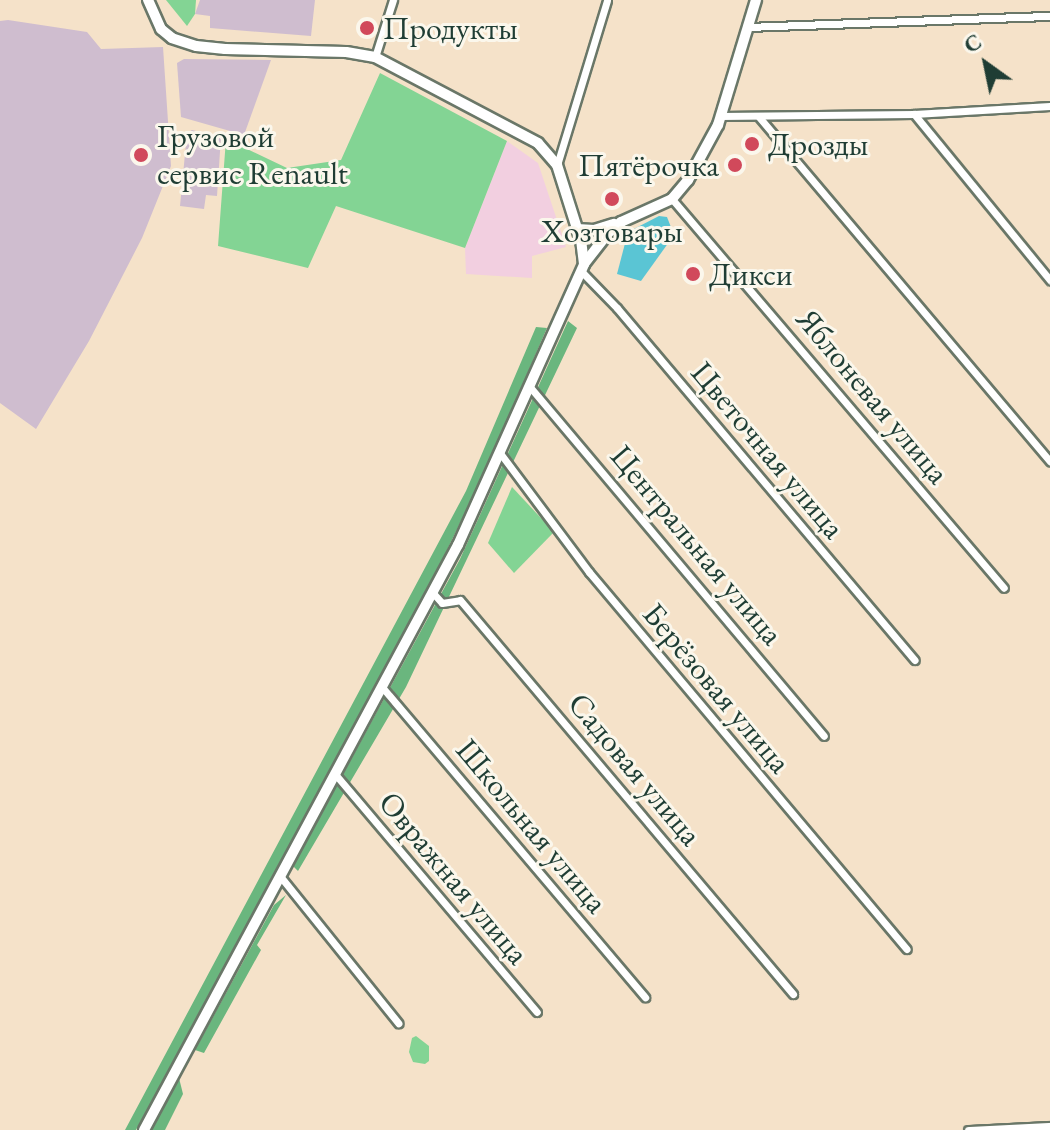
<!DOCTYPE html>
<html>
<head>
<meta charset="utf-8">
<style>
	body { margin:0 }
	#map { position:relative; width:1050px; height:1130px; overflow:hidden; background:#f5e2c9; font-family:"EB Garamond",serif }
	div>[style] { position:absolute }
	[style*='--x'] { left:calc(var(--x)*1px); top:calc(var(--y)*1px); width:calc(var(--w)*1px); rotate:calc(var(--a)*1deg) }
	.built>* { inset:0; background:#f2cfe0 }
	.industrial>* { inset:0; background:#cfbdcf }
	.green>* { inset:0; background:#83d494 }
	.forest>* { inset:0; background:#6ab67e }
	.water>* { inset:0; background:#5ac5d4 }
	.roads { filter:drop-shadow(2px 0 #6a7768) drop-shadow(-2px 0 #6a7768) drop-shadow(0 2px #6a7768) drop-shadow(0 -2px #6a7768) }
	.street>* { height:7px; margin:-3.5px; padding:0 3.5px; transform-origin:3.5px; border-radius:3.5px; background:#fff }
	.secondary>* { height:10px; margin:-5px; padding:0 5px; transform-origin:5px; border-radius:5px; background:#fff }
	.dots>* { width:22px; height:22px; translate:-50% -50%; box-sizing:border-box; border:4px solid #fbf7ec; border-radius:50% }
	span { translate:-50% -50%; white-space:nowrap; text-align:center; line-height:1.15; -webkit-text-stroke:6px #fbf7ec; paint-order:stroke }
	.poi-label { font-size:32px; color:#1f3d34 }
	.left { translate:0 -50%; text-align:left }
	.right { translate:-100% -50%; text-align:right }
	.street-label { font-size:32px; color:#1f3d34 }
	.north { position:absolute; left:946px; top:24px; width:80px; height:80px; -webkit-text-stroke:6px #fbf7ec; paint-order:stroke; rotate:327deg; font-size:22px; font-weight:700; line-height:32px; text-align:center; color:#1f3d34 }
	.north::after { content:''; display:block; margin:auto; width:28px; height:36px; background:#1f3d34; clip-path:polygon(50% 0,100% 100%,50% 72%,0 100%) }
</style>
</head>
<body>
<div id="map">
	<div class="built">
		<div style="clip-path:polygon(507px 141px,538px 163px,566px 247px,532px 256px,532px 278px,466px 274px,465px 248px)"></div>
	</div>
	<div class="industrial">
		<div style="clip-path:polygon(200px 0,315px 0,311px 36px,210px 28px,210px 16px,195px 14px)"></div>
		<div style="clip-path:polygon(8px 20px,87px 32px,101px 49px,163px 47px,171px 166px,142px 238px,89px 341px,36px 429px,0 403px,0 21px)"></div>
		<div style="clip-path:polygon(184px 59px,271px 60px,244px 135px,181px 117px,177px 63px)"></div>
		<div style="clip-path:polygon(192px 130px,221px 137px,217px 196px,206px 195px,204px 209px,180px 206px,187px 133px)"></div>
	</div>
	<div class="green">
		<div style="clip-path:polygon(166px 0,196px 0,195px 14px,187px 26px)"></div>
		<div style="clip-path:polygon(380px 73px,507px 141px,465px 248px,336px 206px,308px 268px,218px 246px,226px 139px,287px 168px,341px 160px)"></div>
		<div style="clip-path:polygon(512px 487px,554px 532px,514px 573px,488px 543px)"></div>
		<div style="clip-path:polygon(416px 1036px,429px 1046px,429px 1061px,425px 1064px,413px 1062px,409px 1052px,412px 1038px)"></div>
	</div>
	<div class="forest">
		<div style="clip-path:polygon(568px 321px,577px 328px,406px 687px,298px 871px,293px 866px,460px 559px)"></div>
		<div style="clip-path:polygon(536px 327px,547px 328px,487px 467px,437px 571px,136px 1130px,125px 1130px,466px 491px)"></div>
		<div style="clip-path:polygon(286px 895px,257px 945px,261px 950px,204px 1053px,195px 1050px,274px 905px)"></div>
		<div style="clip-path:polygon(179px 1078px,183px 1094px,165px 1130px,151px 1130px)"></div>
	</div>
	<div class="water">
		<div style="clip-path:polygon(659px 216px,667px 217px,674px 235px,641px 281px,617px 274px,628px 232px)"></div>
	</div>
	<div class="roads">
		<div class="street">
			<div style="--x:747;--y:27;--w:303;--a:-2.1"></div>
			<div style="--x:375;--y:57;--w:60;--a:-72.5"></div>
			<div style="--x:914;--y:114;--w:215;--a:50.7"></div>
			<div style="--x:720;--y:116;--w:194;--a:-0.6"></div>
			<div style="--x:914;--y:114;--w:136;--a:-3.4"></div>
			<div style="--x:759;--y:117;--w:451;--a:49.8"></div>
			<div style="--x:557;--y:165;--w:172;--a:-73.1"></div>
			<div style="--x:672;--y:199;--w:511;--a:49.52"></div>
			<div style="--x:583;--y:273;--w:49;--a:45.8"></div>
			<div style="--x:617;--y:308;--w:461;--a:49.8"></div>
			<div style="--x:530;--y:387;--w:456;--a:49.9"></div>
			<div style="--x:500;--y:453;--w:149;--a:53.2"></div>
			<div style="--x:589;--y:572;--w:493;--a:49.9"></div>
			<div style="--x:433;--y:593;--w:13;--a:48"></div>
			<div style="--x:442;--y:603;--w:18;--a:-9"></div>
			<div style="--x:460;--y:600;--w:516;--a:49.8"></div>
			<div style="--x:382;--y:687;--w:407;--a:49.7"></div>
			<div style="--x:335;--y:774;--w:312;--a:49.7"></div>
			<div style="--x:280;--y:876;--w:189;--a:51.2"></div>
			<div style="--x:968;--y:1130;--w:82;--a:-2.8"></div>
		</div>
		<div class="secondary">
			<div style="--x:577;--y:229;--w:17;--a:3"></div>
			<div style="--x:594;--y:230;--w:21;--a:-17"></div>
			<div style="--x:584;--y:264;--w:39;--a:-52"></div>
			<div style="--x:608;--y:233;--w:17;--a:-40"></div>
			<div style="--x:621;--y:222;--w:56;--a:-24.3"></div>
			<div style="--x:672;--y:199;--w:25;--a:-50"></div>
			<div style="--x:688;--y:180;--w:63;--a:-61.4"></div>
			<div style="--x:718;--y:125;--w:131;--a:-73.1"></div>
			<div style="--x:144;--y:1130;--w:664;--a:-61.78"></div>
			<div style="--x:458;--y:545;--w:308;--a:-65.8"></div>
			<div style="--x:584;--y:264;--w:23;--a:-97"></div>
			<div style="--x:581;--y:241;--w:80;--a:-107.5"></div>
			<div style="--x:557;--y:165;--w:29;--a:-131"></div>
			<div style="--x:538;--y:143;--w:184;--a:-152.2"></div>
			<div style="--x:375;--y:57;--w:29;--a:-170"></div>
			<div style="--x:346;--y:52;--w:121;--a:-178.6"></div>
			<div style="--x:225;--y:49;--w:29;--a:-174"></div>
			<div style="--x:196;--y:46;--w:25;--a:-162"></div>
			<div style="--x:172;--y:38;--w:14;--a:-141"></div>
			<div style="--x:161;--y:29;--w:32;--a:-114"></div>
		</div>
	</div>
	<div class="dots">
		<div style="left:367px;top:28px;background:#d1495b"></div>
		<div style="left:752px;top:144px;background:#d1495b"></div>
		<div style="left:141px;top:155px;background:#d1495b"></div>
		<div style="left:735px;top:165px;background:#d1495b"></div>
		<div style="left:612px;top:199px;background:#d1495b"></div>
		<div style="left:693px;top:274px;background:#d1495b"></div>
	</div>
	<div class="poi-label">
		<span class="left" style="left:383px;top:28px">Продукты</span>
		<span class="left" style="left:157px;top:155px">Грузовой<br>сервис Renault</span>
		<span class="left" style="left:768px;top:144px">Дрозды</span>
		<span class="right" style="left:719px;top:165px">Пятёрочка</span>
		<span style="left:612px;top:231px">Хозтовары</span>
		<span class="left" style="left:709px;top:274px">Дикси</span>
	</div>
	<div class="street-label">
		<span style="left:873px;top:396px;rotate:50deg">Яблоневая улица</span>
		<span style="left:768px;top:450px;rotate:50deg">Цветочная улица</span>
		<span style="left:697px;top:545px;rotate:50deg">Центральная улица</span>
		<span style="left:717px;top:688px;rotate:50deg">Берёзовая улица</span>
		<span style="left:635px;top:769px;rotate:50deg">Садовая улица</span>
		<span style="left:532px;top:826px;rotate:50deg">Школьная улица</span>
		<span style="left:454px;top:878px;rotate:50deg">Овражная улица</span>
	</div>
	<div class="north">С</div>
</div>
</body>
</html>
